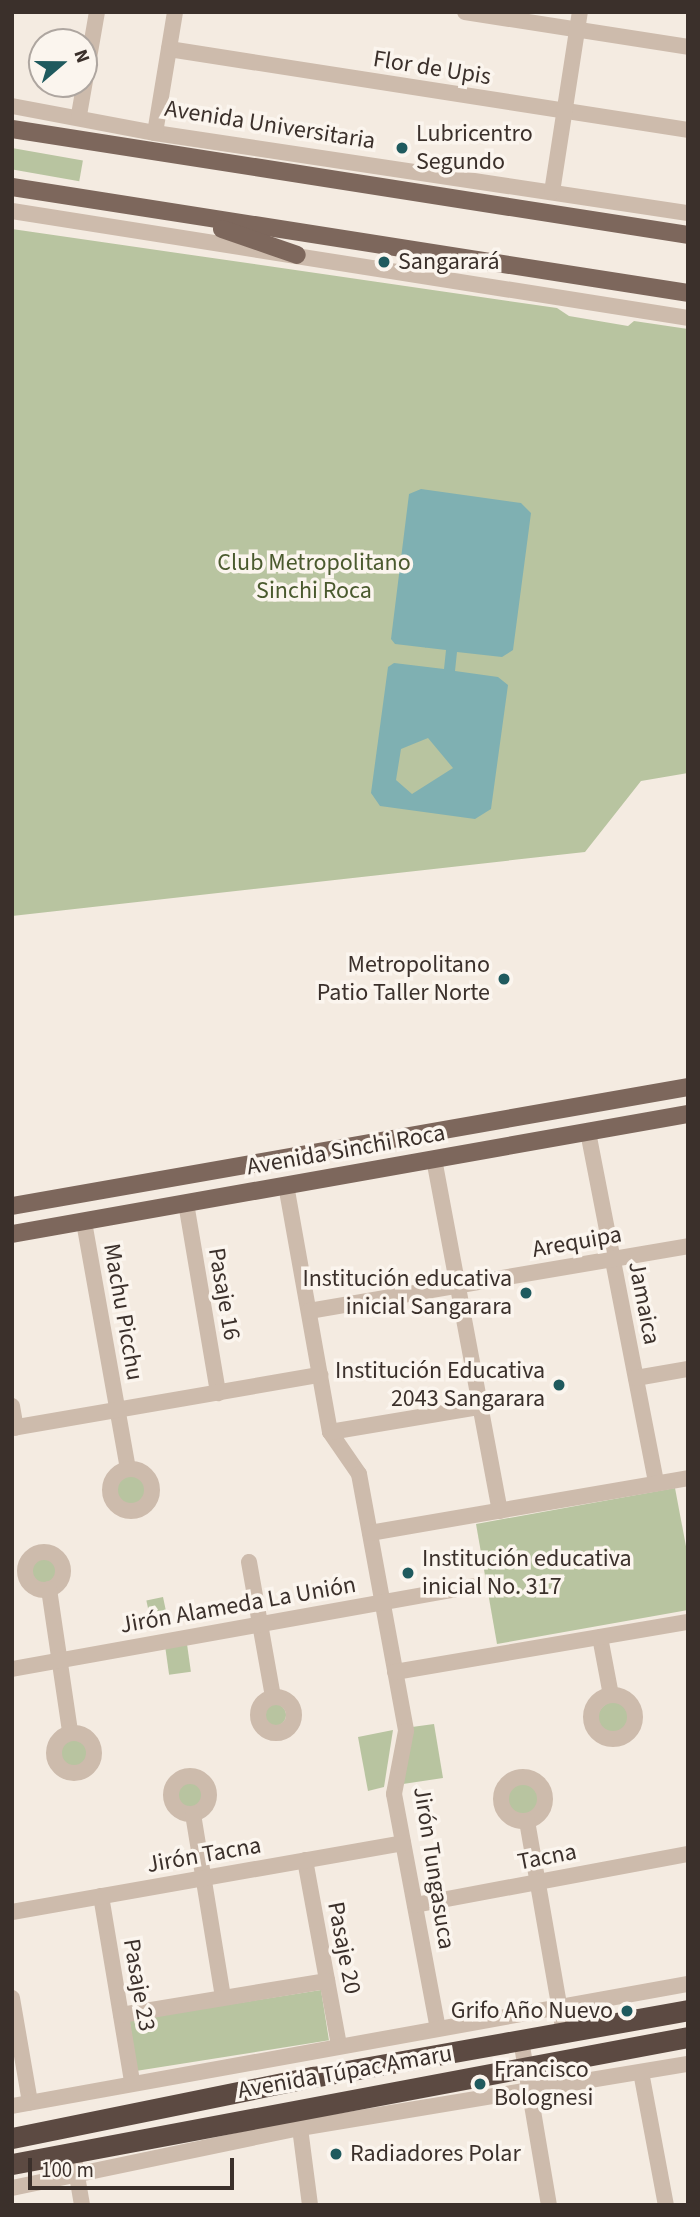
<!DOCTYPE html>
<html>
<head>
<meta charset="utf-8">
<style>
	body { margin:0 }
	#map { position:relative; width:700px; height:2217px; overflow:hidden; background:#f4ebe1; font-family:"Source Sans 3",sans-serif }
	div>[style] { position:absolute }
	[style*='--x'] { left:calc(var(--x)*1px); top:calc(var(--y)*1px); width:calc(var(--w)*1px); rotate:calc(var(--a)*1deg) }
	.green>* { inset:0; background:#b8c4a0; transform-origin:0 0 }
	.round { border-radius:50% }
	.water>* { inset:0; background:#7fb0b2 }
	.minor>* { height:16px; margin:-8px; padding:0 8px; transform-origin:8px; border-radius:8px; background:#cdbbac }
	.minor>.ring { margin:-8px; padding:0; box-sizing:content-box; background:none; border:16px solid #cdbbac; border-radius:50% }
	.major>* { height:18px; margin:-9px; padding:0 9px; transform-origin:9px; border-radius:9px; background:#7d675c }
	.highway>* { height:21px; margin:-10.5px; padding:0 10.5px; transform-origin:10.5px; border-radius:10.5px; background:#5c4a42 }
	.dots>* { width:19px; height:19px; translate:-50% -50%; box-sizing:border-box; border:4px solid #fbf5ee; border-radius:50% }
	span { translate:-50% -50%; white-space:nowrap; text-align:center; line-height:1.15; -webkit-text-stroke:7px #fbf5ee; paint-order:stroke }
	.street-label { font-size:24px; color:#3b302b }
	.poi-label { font-size:24px; color:#3b302b }
	.left { translate:0 -50%; text-align:left }
	.right { translate:-100% -50%; text-align:right }
	.park-label { font-size:24px; color:#4a5a2e }
	.frame { position:absolute; inset:0; border:14px solid #3b302b; pointer-events:none }
	.north { position:absolute; left:28px; top:28px; width:70px; height:70px; box-sizing:border-box; background:#fbf5ee; border:2px solid #aea6a0; border-radius:50%; rotate:70deg; font-size:19px; font-weight:700; line-height:28px; text-align:center; color:#3b302b }
	.north::after { content:''; display:block; margin:auto; width:24px; height:32px; background:#1f5a5e; clip-path:polygon(50% 0,100% 100%,50% 72%,0 100%) }
	.scale { position:absolute; left:28px; top:2158px; width:206px; height:32px; box-sizing:border-box; border:4px solid #3b302b; border-top:0; padding-left:9px; font-size:21px; line-height:24px; white-space:nowrap; color:#3b302b; -webkit-text-stroke:5px #fbf5ee; paint-order:stroke }
</style>
</head>
<body>
<div id="map">
	<div class="green">
		<div style="left:12px;top:148px;width:72px;height:21px;rotate:10deg"></div>
		<div style="clip-path:polygon(12px 229px,557px 308px,569px 316px,628px 326px,634px 321px,688px 329px,688px 773px,641px 781px,585px 852px,12px 916px)"></div>
		<div class="round" style="left:115px;top:1473px;width:34px;height:34px"></div>
		<div style="clip-path:polygon(675px 1488px,688px 1557px,688px 1610px,497px 1644px,476px 1524px)"></div>
		<div class="round" style="left:29px;top:1557px;width:28px;height:28px"></div>
		<div style="left:163px;top:1597px;width:29px;height:17px;rotate:78deg"></div>
		<div style="left:187px;top:1644px;width:28px;height:22px;rotate:82deg"></div>
		<div class="round" style="left:598px;top:1702px;width:32px;height:32px"></div>
		<div class="round" style="left:264px;top:1704px;width:22px;height:22px"></div>
		<div style="clip-path:polygon(434px 1724px,443px 1778px,403px 1784px,412px 1727px)"></div>
		<div style="clip-path:polygon(393px 1730px,384px 1787px,368px 1791px,358px 1737px)"></div>
		<div class="round" style="left:59px;top:1737px;width:30px;height:30px"></div>
		<div class="round" style="left:176px;top:1780px;width:30px;height:30px"></div>
		<div class="round" style="left:507px;top:1784px;width:32px;height:32px"></div>
		<div style="left:321px;top:1990px;width:51px;height:194px;rotate:81deg"></div>
	</div>
	<div class="water">
		<div style="clip-path:polygon(evenodd,421px 489px,521px 503px,531px 513px,513px 650px,502px 657px,457px 652px,455px 671px,498px 677px,508px 685px,491px 809px,475px 819px,380px 806px,371px 793px,388px 667px,394px 663px,444px 669px,446px 650px,395px 644px,391px 639px,409px 494px,421px 489px,428px 738px,453px 768px,412px 794px,396px 780px,401px 749px,428px 738px)"></div>
	</div>
	<div class="minor">
		<div style="--x:465;--y:12;--w:226;--a:8.9"></div>
		<div style="--x:169;--y:49;--w:525;--a:8.87"></div>
		<div style="--x:12;--y:106;--w:146;--a:10.7"></div>
		<div style="--x:155;--y:133;--w:539;--a:8.54"></div>
		<div style="--x:79;--y:115;--w:105;--a:-80.1"></div>
		<div style="--x:155;--y:133;--w:123;--a:-80.6"></div>
		<div style="--x:552;--y:192;--w:182;--a:-81.2"></div>
		<div style="--x:12;--y:211;--w:684;--a:8.99"></div>
		<div style="--x:588;--y:1132;--w:358;--a:79"></div>
		<div style="--x:434;--y:1159;--w:358;--a:79.4"></div>
		<div style="--x:286;--y:1185;--w:251;--a:79.9"></div>
		<div style="--x:330;--y:1432;--w:51;--a:55.4"></div>
		<div style="--x:359;--y:1474;--w:261;--a:79.6"></div>
		<div style="--x:406;--y:1731;--w:64;--a:100.8"></div>
		<div style="--x:394;--y:1794;--w:238;--a:79.4"></div>
		<div style="--x:186;--y:1203;--w:193;--a:80.4"></div>
		<div style="--x:84;--y:1222;--w:251;--a:79.9"></div>
		<div style="--x:309;--y:1311;--w:385;--a:-9.7"></div>
		<div style="--x:636;--y:1378;--w:53;--a:-9.8"></div>
		<div style="--x:12;--y:1406;--w:22;--a:80"></div>
		<div style="--x:12;--y:1428;--w:313;--a:-9.8"></div>
		<div style="--x:330;--y:1432;--w:152;--a:-9.5"></div>
		<div class="ring" style="left:110px;top:1469px;width:26px;height:26px"></div>
		<div style="--x:370;--y:1533;--w:323;--a:-9.8"></div>
		<div class="ring" style="left:25px;top:1552px;width:22px;height:22px"></div>
		<div style="--x:249;--y:1562;--w:137;--a:79.9"></div>
		<div style="--x:49;--y:1589;--w:145;--a:81.6"></div>
		<div style="--x:600;--y:1637;--w:59;--a:79.3"></div>
		<div style="--x:12;--y:1669;--w:467;--a:-10.2"></div>
		<div style="--x:395;--y:1672;--w:297;--a:-9.7"></div>
		<div class="ring" style="left:591px;top:1695px;width:28px;height:28px"></div>
		<div class="ring" style="left:258px;top:1697px;width:20px;height:20px"></div>
		<div class="ring" style="left:54px;top:1733px;width:24px;height:24px"></div>
		<div class="ring" style="left:171px;top:1776px;width:22px;height:22px"></div>
		<div class="ring" style="left:501px;top:1777px;width:28px;height:28px"></div>
		<div style="--x:193;--y:1814;--w:186;--a:80.7"></div>
		<div style="--x:527;--y:1821;--w:214;--a:80.1"></div>
		<div style="--x:305;--y:1860;--w:188;--a:79.6"></div>
		<div style="--x:101;--y:1896;--w:189;--a:80.5"></div>
		<div style="--x:415;--y:1905;--w:278;--a:-10.6"></div>
		<div style="--x:12;--y:1912;--w:397;--a:-10"></div>
		<div style="--x:12;--y:1998;--w:106;--a:80.2"></div>
		<div style="--x:121;--y:2015;--w:209;--a:-9.4"></div>
		<div style="--x:521;--y:2040;--w:167;--a:80.4"></div>
		<div style="--x:641;--y:2072;--w:135;--a:79.4"></div>
		<div style="--x:12;--y:2106;--w:687;--a:-10.23"></div>
		<div style="--x:300;--y:2128;--w:78;--a:82.6"></div>
		<div style="--x:75;--y:2164;--w:42;--a:80.3"></div>
		<div style="--x:12;--y:2188;--w:294;--a:-11.8"></div>
		<div style="--x:300;--y:2128;--w:393;--a:-9.4"></div>
	</div>
	<div class="major">
		<div style="--x:12;--y:129;--w:684;--a:8.91"></div>
		<div style="--x:12;--y:187;--w:684;--a:8.91"></div>
		<div style="--x:222;--y:229;--w:79;--a:19.1"></div>
		<div style="--x:12;--y:1206;--w:686;--a:-9.98"></div>
		<div style="--x:12;--y:1234;--w:687;--a:-10.07"></div>
	</div>
	<div class="highway">
		<div style="--x:12;--y:2138;--w:307;--a:-11.5"></div>
		<div style="--x:313;--y:2077;--w:381;--a:-10.1"></div>
		<div style="--x:12;--y:2164;--w:688;--a:-10.64"></div>
	</div>
	<div class="dots">
		<div style="left:402px;top:148px;background:#1f5a5e"></div>
		<div style="left:384px;top:262px;background:#1f5a5e"></div>
		<div style="left:504px;top:979px;background:#1f5a5e"></div>
		<div style="left:526px;top:1293px;background:#1f5a5e"></div>
		<div style="left:559px;top:1385px;background:#1f5a5e"></div>
		<div style="left:408px;top:1573px;background:#1f5a5e"></div>
		<div style="left:627px;top:2011px;background:#1f5a5e"></div>
		<div style="left:480px;top:2084px;background:#1f5a5e"></div>
		<div style="left:336px;top:2154px;background:#1f5a5e"></div>
	</div>
	<div class="street-label">
		<span style="left:432px;top:68px;rotate:9deg">Flor de Upis</span>
		<span style="left:270px;top:125px;rotate:9deg">Avenida Universitaria</span>
		<span style="left:346px;top:1150px;rotate:-10deg">Avenida Sinchi Roca</span>
		<span style="left:577px;top:1242px;rotate:-10deg">Arequipa</span>
		<span style="left:224px;top:1294px;rotate:80deg">Pasaje 16</span>
		<span style="left:644px;top:1303px;rotate:79deg">Jamaica</span>
		<span style="left:123px;top:1312px;rotate:80deg">Machu Picchu</span>
		<span style="left:238px;top:1605px;rotate:-10deg">Jirón Alameda La Unión</span>
		<span style="left:204px;top:1855px;rotate:-10deg">Jirón Tacna</span>
		<span style="left:547px;top:1857px;rotate:-11deg">Tacna</span>
		<span style="left:434px;top:1868px;rotate:81deg">Jirón Tungasuca</span>
		<span style="left:344px;top:1948px;rotate:79deg">Pasaje 20</span>
		<span style="left:139px;top:1985px;rotate:80deg">Pasaje 23</span>
		<span style="left:345px;top:2072px;rotate:-10deg">Avenida Túpac Amaru</span>
	</div>
	<div class="poi-label">
		<span class="left" style="left:416px;top:148px">Lubricentro<br>Segundo</span>
		<span class="left" style="left:398px;top:262px">Sangarará</span>
		<span class="right" style="left:490px;top:979px">Metropolitano<br>Patio Taller Norte</span>
		<span class="right" style="left:512px;top:1293px">Institución educativa<br>inicial Sangarara</span>
		<span class="right" style="left:545px;top:1385px">Institución Educativa<br>2043 Sangarara</span>
		<span class="left" style="left:422px;top:1573px">Institución educativa<br>inicial No. 317</span>
		<span class="right" style="left:613px;top:2011px">Grifo Año Nuevo</span>
		<span class="left" style="left:494px;top:2084px">Francisco<br>Bolognesi</span>
		<span class="left" style="left:350px;top:2154px">Radiadores Polar</span>
	</div>
	<div class="park-label">
		<span style="left:314px;top:577px">Club Metropolitano<br>Sinchi Roca</span>
	</div>
	<div class="frame"></div>
	<div class="north">N</div>
	<div class="scale">100 m</div>
</div>
</body>
</html>
